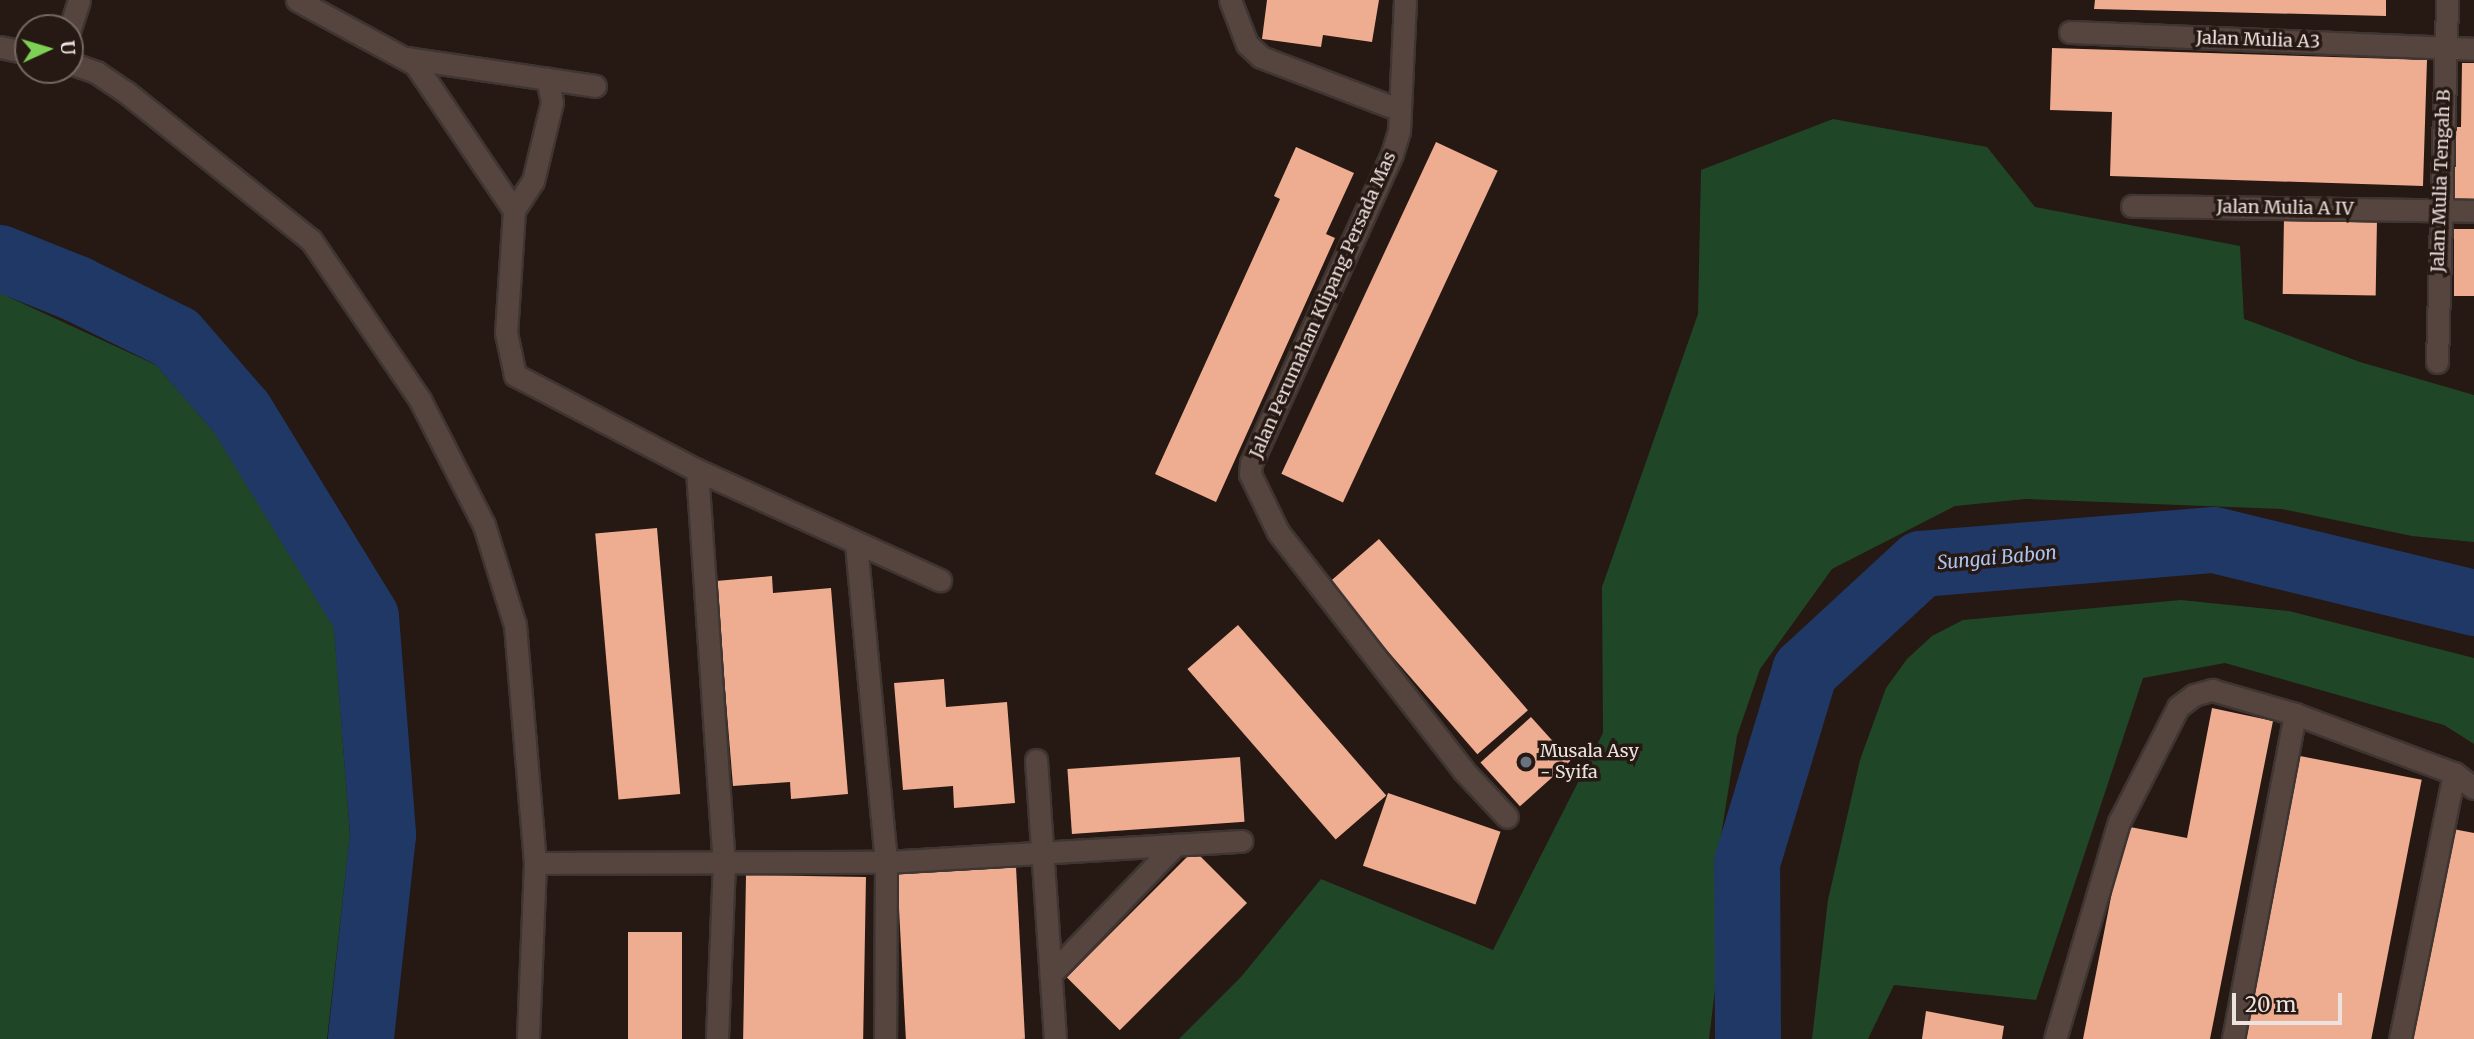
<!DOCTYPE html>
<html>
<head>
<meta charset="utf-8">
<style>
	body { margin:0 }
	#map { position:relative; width:2474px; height:1039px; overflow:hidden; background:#261812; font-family:Merriweather,serif }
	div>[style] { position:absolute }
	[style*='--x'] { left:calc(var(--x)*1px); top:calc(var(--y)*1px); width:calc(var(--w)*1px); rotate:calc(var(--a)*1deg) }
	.green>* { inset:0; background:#1f4727 }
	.river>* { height:66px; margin:-33px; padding:0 33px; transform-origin:33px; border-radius:33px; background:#1f3866 }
	.building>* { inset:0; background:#eeac90; transform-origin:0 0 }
	.roads { filter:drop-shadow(2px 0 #3f3532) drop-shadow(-2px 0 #3f3532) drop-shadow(0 2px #3f3532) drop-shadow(0 -2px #3f3532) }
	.street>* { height:21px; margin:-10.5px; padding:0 10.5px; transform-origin:10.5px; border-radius:10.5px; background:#55453e }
	.dots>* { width:19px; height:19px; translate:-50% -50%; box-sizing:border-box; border:4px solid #261812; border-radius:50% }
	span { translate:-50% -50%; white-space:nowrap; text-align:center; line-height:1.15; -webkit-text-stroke:7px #261812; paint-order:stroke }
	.street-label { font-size:18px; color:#ece2de }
	.poi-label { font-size:18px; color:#ece2de }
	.left { translate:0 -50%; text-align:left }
	.water-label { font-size:19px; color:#aac3f1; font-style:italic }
	.north { position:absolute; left:14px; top:14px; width:70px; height:70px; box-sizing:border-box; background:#261812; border:2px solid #756964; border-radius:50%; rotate:86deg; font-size:19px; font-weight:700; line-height:28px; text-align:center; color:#ece2de }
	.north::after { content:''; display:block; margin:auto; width:24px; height:32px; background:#7dd154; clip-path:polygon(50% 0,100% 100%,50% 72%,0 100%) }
	.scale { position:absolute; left:2232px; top:993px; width:110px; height:32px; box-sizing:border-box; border:4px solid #ece2de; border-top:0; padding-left:9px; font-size:21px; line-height:24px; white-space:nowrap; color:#ece2de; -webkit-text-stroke:5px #261812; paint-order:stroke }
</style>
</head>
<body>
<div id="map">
	<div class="green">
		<div style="clip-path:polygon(1833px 119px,1987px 147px,2035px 207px,2240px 246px,2244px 319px,2360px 362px,2474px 395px,2474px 542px,2412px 536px,2282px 509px,2026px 499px,1955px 506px,1832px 569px,1760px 669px,1737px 736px,1720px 842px,1719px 956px,1709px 1039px,1179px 1039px,1241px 977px,1321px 879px,1493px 950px,1603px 733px,1602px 587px,1698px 314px,1701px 170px)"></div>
		<div style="clip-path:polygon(0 293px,156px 365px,215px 433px,334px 627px,350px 835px,327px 1039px,0 1039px)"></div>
		<div style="clip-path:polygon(2181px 600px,2289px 611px,2474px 658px,2474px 744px,2444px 725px,2225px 663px,2143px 678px,2036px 1000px,1894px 985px,1868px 1039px,1812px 1039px,1828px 900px,1860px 760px,1886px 688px,1907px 659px,1932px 636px,1963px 620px)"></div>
	</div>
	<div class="river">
		<div style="--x:0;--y:258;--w:83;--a:21.9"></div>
		<div style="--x:77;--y:289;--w:110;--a:26.3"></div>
		<div style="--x:176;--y:338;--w:99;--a:49.1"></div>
		<div style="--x:241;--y:413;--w:239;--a:58.5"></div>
		<div style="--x:366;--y:617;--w:219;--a:85.5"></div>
		<div style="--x:383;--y:835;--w:205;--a:96.2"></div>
		<div style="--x:1748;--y:1039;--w:176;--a:-90.3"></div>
		<div style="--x:1747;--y:863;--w:201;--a:-73.2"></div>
		<div style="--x:1805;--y:671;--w:158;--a:-42.7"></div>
		<div style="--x:1921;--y:564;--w:294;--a:-4.7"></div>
		<div style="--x:2214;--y:540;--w:268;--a:13.6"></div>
	</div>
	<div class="building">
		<div style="clip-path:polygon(1267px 0,1379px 0,1372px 42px,1323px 35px,1321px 47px,1262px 39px)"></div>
		<div style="clip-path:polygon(2095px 0,2386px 0,2386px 16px,2094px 9px)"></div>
		<div style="clip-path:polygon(2052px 48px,2427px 60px,2423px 186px,2110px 176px,2112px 112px,2050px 110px)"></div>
		<div style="clip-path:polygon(2462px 63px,2474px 63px,2474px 201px,2453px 200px,2453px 127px,2461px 127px)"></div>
		<div style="left:1436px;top:142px;width:68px;height:366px;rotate:25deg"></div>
		<div style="clip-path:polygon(1296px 147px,1354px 173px,1326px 234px,1335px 238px,1216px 502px,1155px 474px,1280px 199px,1274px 196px)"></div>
		<div style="left:2284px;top:218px;width:93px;height:76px;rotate:1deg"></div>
		<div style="left:2454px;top:229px;width:20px;height:67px"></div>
		<div style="left:657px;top:528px;width:267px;height:62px;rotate:85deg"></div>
		<div style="left:1379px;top:539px;width:227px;height:67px;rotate:49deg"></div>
		<div style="clip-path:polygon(772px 576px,773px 593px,831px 588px,848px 794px,791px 799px,790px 782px,733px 786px,716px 581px)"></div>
		<div style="left:1238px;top:625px;width:226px;height:67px;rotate:49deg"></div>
		<div style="clip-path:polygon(944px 679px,946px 707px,1007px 702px,1015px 803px,954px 808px,953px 786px,903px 790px,894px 683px)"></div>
		<div style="clip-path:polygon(2212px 708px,2273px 721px,2210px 1039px,2083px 1039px,2125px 826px,2187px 838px)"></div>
		<div style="left:1531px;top:717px;width:59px;height:68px;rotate:48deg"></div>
		<div style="left:2300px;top:756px;width:124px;height:288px;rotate:11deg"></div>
		<div style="left:1240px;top:757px;width:65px;height:173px;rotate:86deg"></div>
		<div style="left:1388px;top:793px;width:119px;height:77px;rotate:19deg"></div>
		<div style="clip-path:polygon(2453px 829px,2474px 833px,2474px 1039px,2412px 1039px)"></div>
		<div style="left:1194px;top:850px;width:75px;height:180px;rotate:45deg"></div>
		<div style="left:1016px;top:867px;width:172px;height:119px;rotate:87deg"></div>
		<div style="left:746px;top:875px;width:120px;height:164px;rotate:1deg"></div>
		<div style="left:628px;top:932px;width:54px;height:107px"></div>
		<div style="clip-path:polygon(1926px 1011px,2004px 1026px,2002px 1039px,1922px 1039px)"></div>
	</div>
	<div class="roads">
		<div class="street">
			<div style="--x:297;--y:0;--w:134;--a:28.5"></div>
			<div style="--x:415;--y:64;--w:176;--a:55.9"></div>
			<div style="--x:514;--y:210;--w:123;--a:93.7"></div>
			<div style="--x:506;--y:333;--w:43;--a:77.9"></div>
			<div style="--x:515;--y:375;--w:205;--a:27.6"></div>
			<div style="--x:697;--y:470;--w:267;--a:24.4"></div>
			<div style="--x:1230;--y:0;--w:47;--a:68.9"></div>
			<div style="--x:1247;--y:44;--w:19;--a:43"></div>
			<div style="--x:1261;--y:57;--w:149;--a:20.9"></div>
			<div style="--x:1405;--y:0;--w:131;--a:92.6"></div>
			<div style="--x:1399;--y:131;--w:24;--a:107"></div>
			<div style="--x:1392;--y:154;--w:340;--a:114.5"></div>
			<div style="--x:1251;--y:463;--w:11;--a:95"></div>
			<div style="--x:1250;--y:474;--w:64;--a:64.2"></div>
			<div style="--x:1278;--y:532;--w:301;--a:52.1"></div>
			<div style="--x:1463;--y:770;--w:64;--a:46.9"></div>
			<div style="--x:70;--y:28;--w:29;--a:-72"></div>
			<div style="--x:2070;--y:32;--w:404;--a:2.4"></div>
			<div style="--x:0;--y:47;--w:29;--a:12"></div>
			<div style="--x:406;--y:58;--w:191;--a:8.4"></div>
			<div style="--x:70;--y:63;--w:28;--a:19"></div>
			<div style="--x:96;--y:72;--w:36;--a:34"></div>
			<div style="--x:126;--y:92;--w:237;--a:38.7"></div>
			<div style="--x:311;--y:240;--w:194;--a:55.7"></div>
			<div style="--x:420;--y:400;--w:140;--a:62.9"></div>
			<div style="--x:484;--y:525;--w:105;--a:72.8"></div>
			<div style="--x:515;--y:625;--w:239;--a:85.2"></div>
			<div style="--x:535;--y:863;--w:176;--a:92.3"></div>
			<div style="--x:2132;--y:206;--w:342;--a:0.8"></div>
			<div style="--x:514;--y:210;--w:35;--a:-57"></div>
			<div style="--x:533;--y:181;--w:81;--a:-76.5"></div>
			<div style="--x:552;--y:102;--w:24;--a:-102"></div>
			<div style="--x:2437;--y:362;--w:362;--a:-88.4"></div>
			<div style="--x:697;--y:470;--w:394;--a:86.1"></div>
			<div style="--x:724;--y:863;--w:176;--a:92.3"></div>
			<div style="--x:856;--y:544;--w:319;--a:84.6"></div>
			<div style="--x:886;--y:862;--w:177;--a:90.3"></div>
			<div style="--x:1036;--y:760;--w:280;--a:86.1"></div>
			<div style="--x:535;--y:863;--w:351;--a:-0.2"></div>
			<div style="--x:886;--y:862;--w:356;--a:-3.4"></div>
			<div style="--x:1051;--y:974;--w:179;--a:-46.1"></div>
			<div style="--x:2055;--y:1039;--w:226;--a:-73.6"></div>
			<div style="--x:2119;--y:822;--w:129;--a:-62.8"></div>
			<div style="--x:2178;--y:707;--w:20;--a:-37"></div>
			<div style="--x:2194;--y:695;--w:19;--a:-16"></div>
			<div style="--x:2212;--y:690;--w:86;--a:16.1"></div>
			<div style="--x:2295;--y:714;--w:170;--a:20.4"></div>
			<div style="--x:2454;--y:773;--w:25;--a:37"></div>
			<div style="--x:2233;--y:1039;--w:331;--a:-79.2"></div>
			<div style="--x:2400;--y:1039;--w:271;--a:-78.5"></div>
		</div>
	</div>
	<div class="dots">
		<div style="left:1526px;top:762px;background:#6b7280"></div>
	</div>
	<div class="street-label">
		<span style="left:2258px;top:40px;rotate:2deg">Jalan Mulia A3</span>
		<span style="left:2441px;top:181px;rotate:-88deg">Jalan Mulia Tengah B</span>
		<span style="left:2285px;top:208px;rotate:1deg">Jalan Mulia A IV</span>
		<span style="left:1323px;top:305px;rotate:-66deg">Jalan Perumahan Klipang Persada Mas</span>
	</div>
	<div class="poi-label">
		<span class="left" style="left:1540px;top:762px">Musala Asy<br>- Syifa</span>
	</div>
	<div class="water-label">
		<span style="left:1997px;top:558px;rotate:-5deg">Sungai Babon</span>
	</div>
	<div class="north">U</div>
	<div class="scale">20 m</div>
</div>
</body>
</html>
